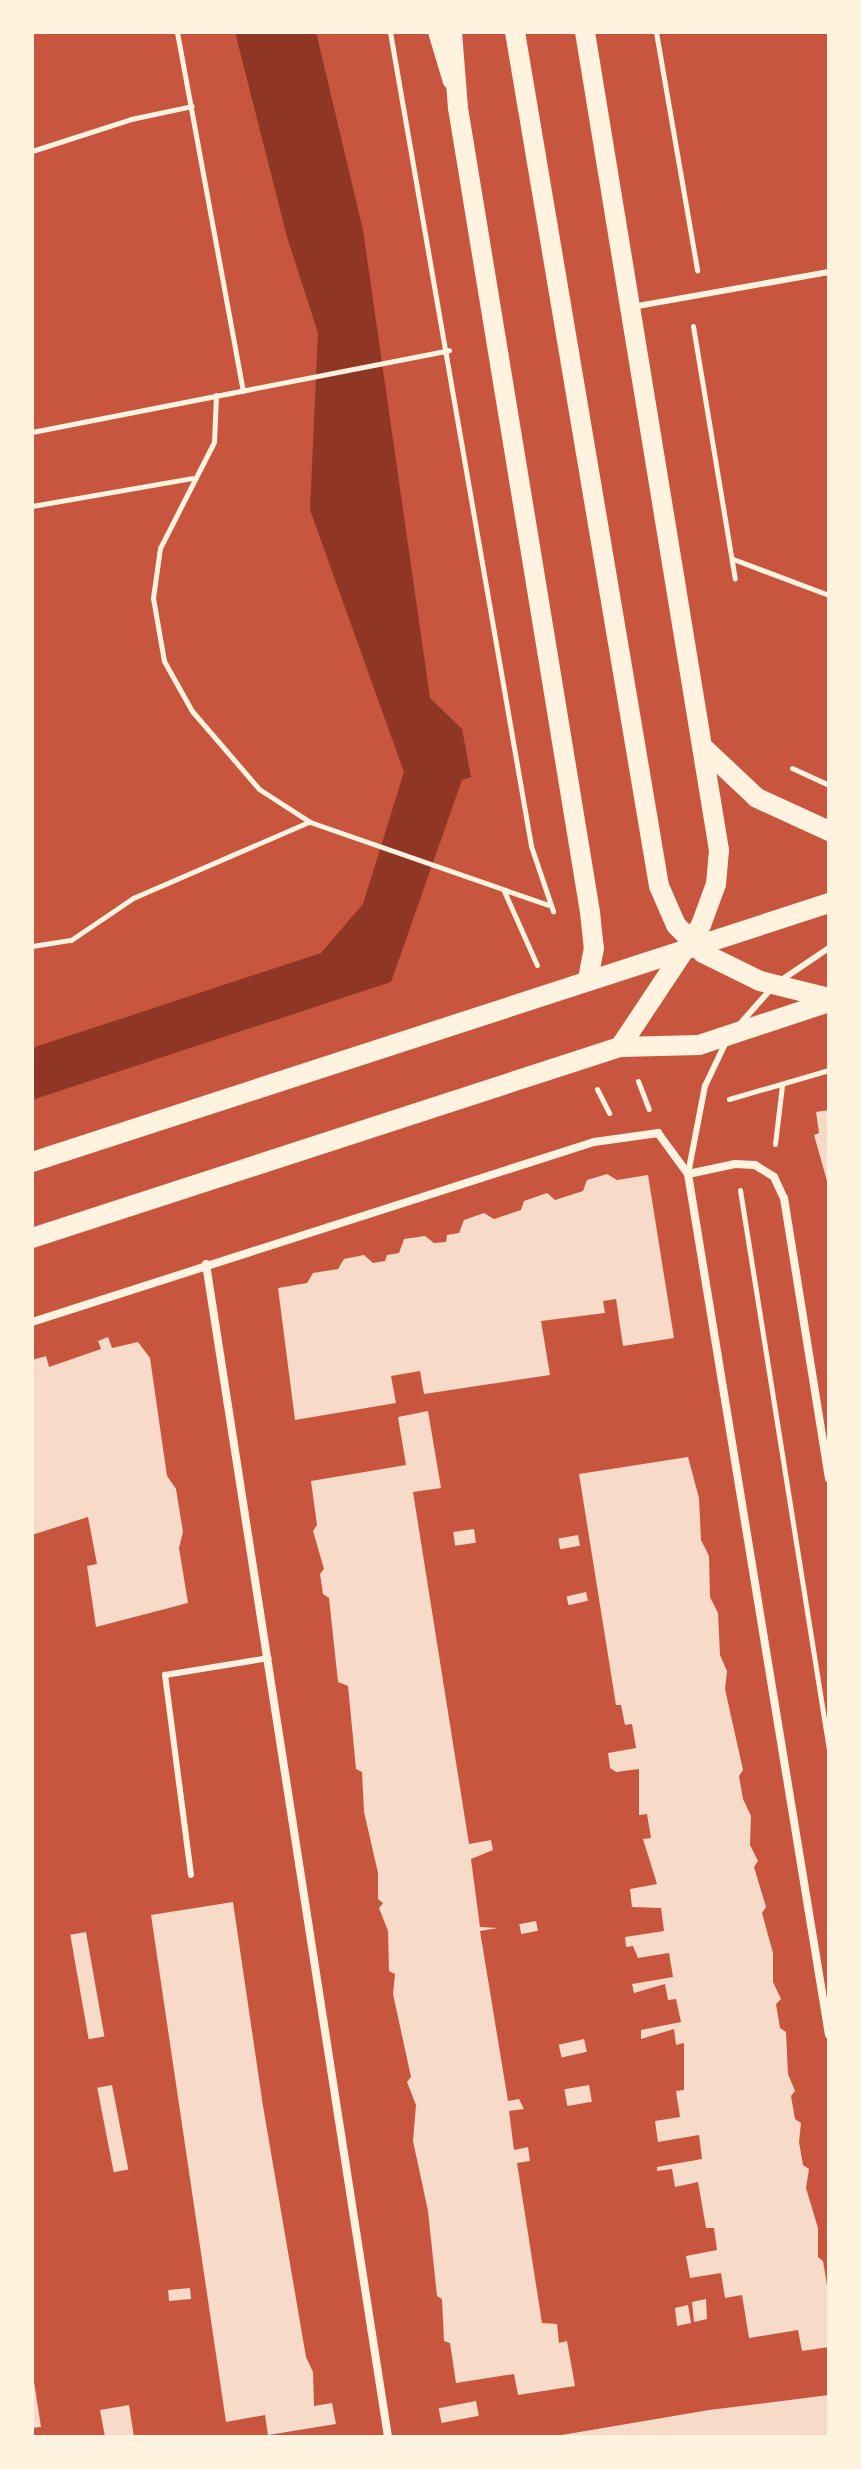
<!DOCTYPE html>
<html>
<head>
<meta charset="utf-8">
<style>
	body { margin:0 }
	#map { position:relative; width:861px; height:2469px; overflow:hidden; background:#c8553d; font-family:"DM Sans",sans-serif }
	div>[style] { position:absolute }
	[style*='--x'] { left:calc(var(--x)*1px); top:calc(var(--y)*1px); width:calc(var(--w)*1px); rotate:calc(var(--a)*1deg) }
	.water>* { inset:0; background:#8f3625 }
	.building>* { inset:0; background:#f7dbc8; transform-origin:0 0 }
	.path>* { height:5px; margin:-2.5px; padding:0 2.5px; transform-origin:2.5px; border-radius:2.5px; background:#fff3e0 }
	.service>* { height:6px; margin:-3px; padding:0 3px; transform-origin:3px; border-radius:3px; background:#fff3e0 }
	.minor>* { height:8px; margin:-4px; padding:0 4px; transform-origin:4px; border-radius:4px; background:#fff3e0 }
	.tertiary>* { height:14px; margin:-7px; padding:0 7px; transform-origin:7px; border-radius:7px; background:#fff3e0 }
	.primary>* { height:20px; margin:-10px; padding:0 10px; transform-origin:10px; border-radius:10px; background:#fff3e0 }
	span { translate:-50% -50%; white-space:nowrap; text-align:center; line-height:1.15; -webkit-text-stroke:6px #fff3e0; paint-order:stroke }
	.frame { position:absolute; inset:0; border:34px solid #fff3e0; pointer-events:none }
</style>
</head>
<body>
<div id="map">
	<div class="water">
		<div style="clip-path:polygon(235px 32px,316px 32px,363px 230px,430px 698px,462px 729px,471px 777px,462px 780px,391px 982px,32px 1100px,32px 1048px,321px 953px,363px 904px,404px 772px,310px 510px,318px 333px,287px 237px)"></div>
	</div>
	<div class="building">
		<div style="clip-path:polygon(829px 1110px,829px 1181px,827px 1181px,814px 1135px,819px 1133px,816px 1112px)"></div>
		<div style="clip-path:polygon(607px 1174px,617px 1180px,648px 1175px,674px 1338px,623px 1346px,616px 1299px,603px 1301px,605px 1313px,541px 1321px,550px 1375px,424px 1394px,420px 1371px,391px 1376px,396px 1403px,295px 1420px,278px 1288px,307px 1283px,313px 1273px,338px 1269px,344px 1259px,364px 1255px,373px 1263px,385px 1261px,387px 1255px,399px 1253px,404px 1239px,425px 1236px,434px 1243px,446px 1242px,447px 1235px,459px 1233px,464px 1220px,484px 1213px,494px 1219px,521px 1210px,524px 1201px,547px 1193px,555px 1200px,583px 1191px,587px 1180px)"></div>
		<div style="clip-path:polygon(108px 1337px,112px 1348px,138px 1342px,150px 1358px,167px 1476px,176px 1489px,183px 1532px,179px 1548px,188px 1603px,96px 1627px,87px 1566px,97px 1564px,88px 1517px,32px 1535px,32px 1360px,46px 1356px,49px 1367px,101px 1349px,98px 1341px)"></div>
		<div style="clip-path:polygon(428px 1411px,441px 1488px,413px 1492px,469px 1844px,491px 1840px,493px 1850px,471px 1859px,480px 1927px,498px 1928px,480px 1931px,508px 2101px,519px 2099px,524px 2109px,509px 2111px,514px 2150px,528px 2147px,530px 2161px,517px 2163px,542px 2323px,557px 2324px,559px 2343px,567px 2341px,575px 2386px,518px 2395px,514px 2374px,456px 2383px,450px 2343px,444px 2341px,442px 2299px,437px 2296px,428px 2211px,413px 2141px,416px 2105px,407px 2082px,411px 2077px,393px 1994px,395px 1974px,389px 1971px,388px 1931px,379px 1908px,383px 1903px,378px 1899px,378px 1873px,364px 1812px,362px 1772px,356px 1769px,348px 1686px,338px 1682px,329px 1598px,323px 1594px,320px 1574px,324px 1569px,313px 1531px,317px 1525px,311px 1481px,406px 1465px,398px 1417px)"></div>
		<div style="clip-path:polygon(688px 1457px,699px 1498px,701px 1540px,709px 1556px,710px 1597px,718px 1613px,720px 1655px,727px 1671px,725px 1689px,743px 1770px,739px 1776px,743px 1799px,751px 1816px,750px 1845px,758px 1861px,754px 1867px,766px 1907px,762px 1913px,773px 1953px,773px 1982px,781px 1999px,776px 2004px,780px 2028px,786px 2032px,788px 2074px,795px 2091px,791px 2096px,795px 2119px,801px 2123px,799px 2142px,803px 2165px,809px 2169px,806px 2188px,818px 2228px,818px 2257px,823px 2261px,829px 2297px,829px 2347px,802px 2351px,798px 2330px,749px 2338px,742px 2295px,725px 2298px,721px 2273px,690px 2278px,686px 2256px,717px 2250px,714px 2228px,706px 2228px,698px 2182px,675px 2187px,672px 2169px,657px 2171px,657px 2167px,702px 2159px,699px 2135px,658px 2142px,655px 2121px,680px 2117px,676px 2091px,684px 2090px,684px 2043px,676px 2045px,674px 2029px,641px 2039px,641px 2030px,681px 2022px,676px 1999px,668px 2000px,665px 1984px,634px 1993px,632px 1984px,673px 1977px,669px 1953px,638px 1958px,633px 1946px,626px 1947px,625px 1937px,664px 1931px,661px 1908px,632px 1907px,630px 1889px,657px 1884px,643px 1839px,651px 1838px,647px 1814px,639px 1815px,639px 1769px,616px 1772px,610px 1768px,608px 1753px,636px 1748px,632px 1724px,625px 1725px,621px 1705px,616px 1705px,579px 1474px)"></div>
		<div style="left:474px;top:1529px;width:14px;height:21px;rotate:82deg"></div>
		<div style="left:578px;top:1535px;width:11px;height:20px;rotate:80deg"></div>
		<div style="left:586px;top:1592px;width:9px;height:20px;rotate:77deg"></div>
		<div style="clip-path:polygon(233px 1902px,263px 2106px,306px 2357px,313px 2372px,314px 2406px,332px 2403px,336px 2424px,268px 2435px,265px 2415px,226px 2422px,151px 1915px)"></div>
		<div style="left:536px;top:1921px;width:10px;height:17px;rotate:79deg"></div>
		<div style="left:86px;top:1932px;width:106px;height:16px;rotate:80deg"></div>
		<div style="left:584px;top:2039px;width:13px;height:26px;rotate:77deg"></div>
		<div style="left:112px;top:2085px;width:86px;height:15px;rotate:79deg"></div>
		<div style="left:589px;top:2085px;width:17px;height:25px;rotate:80deg"></div>
		<div style="left:190px;top:2288px;width:11px;height:22px;rotate:85deg"></div>
		<div style="clip-path:polygon(706px 2299px,707px 2319px,694px 2322px,692px 2302px)"></div>
		<div style="clip-path:polygon(688px 2305px,691px 2323px,677px 2326px,675px 2308px)"></div>
		<div style="clip-path:polygon(32px 2369px,41px 2427px,32px 2428px)"></div>
		<div style="clip-path:polygon(829px 2395px,829px 2437px,550px 2437px,709px 2410px)"></div>
		<div style="left:476px;top:2401px;width:15px;height:38px;rotate:79deg"></div>
		<div style="clip-path:polygon(129px 2405px,134px 2437px,105px 2437px,100px 2410px)"></div>
	</div>
	<div class="path">
		<div style="--x:177;--y:32;--w:365;--a:79.6"></div>
		<div style="--x:390;--y:32;--w:826;--a:80.17"></div>
		<div style="--x:531;--y:846;--w:69;--a:71.3"></div>
		<div style="--x:656;--y:32;--w:242;--a:80.2"></div>
		<div style="--x:32;--y:151;--w:104;--a:-17.9"></div>
		<div style="--x:131;--y:119;--w:62;--a:-12"></div>
		<div style="--x:693;--y:326;--w:256;--a:80.6"></div>
		<div style="--x:216;--y:395;--w:47;--a:92.4"></div>
		<div style="--x:214;--y:442;--w:119;--a:117"></div>
		<div style="--x:160;--y:548;--w:50;--a:98"></div>
		<div style="--x:153;--y:598;--w:64;--a:80.1"></div>
		<div style="--x:164;--y:661;--w:57;--a:60.8"></div>
		<div style="--x:192;--y:711;--w:103;--a:49.3"></div>
		<div style="--x:259;--y:789;--w:61;--a:32.9"></div>
		<div style="--x:310;--y:822;--w:253;--a:19.2"></div>
		<div style="--x:32;--y:432;--w:425;--a:-11.1"></div>
		<div style="--x:32;--y:506;--w:162;--a:-9.9"></div>
		<div style="--x:733;--y:559;--w:103;--a:20.6"></div>
		<div style="--x:792;--y:768;--w:41;--a:24.7"></div>
		<div style="--x:504;--y:891;--w:81;--a:66"></div>
		<div style="--x:32;--y:946;--w:39;--a:-9"></div>
		<div style="--x:71;--y:940;--w:75;--a:-34.1"></div>
		<div style="--x:133;--y:898;--w:192;--a:-23.4"></div>
		<div style="--x:638;--y:1081;--w:30;--a:69"></div>
		<div style="--x:597;--y:1089;--w:27;--a:63"></div>
		<div style="--x:729;--y:1099;--w:104;--a:-16.2"></div>
		<div style="--x:775;--y:1144;--w:59;--a:-83.2"></div>
		<div style="--x:740;--y:1190;--w:567;--a:80.97"></div>
	</div>
	<div class="service">
		<div style="--x:632;--y:307;--w:200;--a:-10.1"></div>
		<div style="--x:780;--y:981;--w:59;--a:-34"></div>
		<div style="--x:739;--y:1025;--w:48;--a:-48.4"></div>
		<div style="--x:688;--y:1174;--w:90;--a:-79.1"></div>
		<div style="--x:705;--y:1086;--w:47;--a:-64.5"></div>
		<div style="--x:191;--y:1875;--w:202;--a:-97.4"></div>
		<div style="--x:165;--y:1675;--w:105;--a:-9.3"></div>
	</div>
	<div class="minor">
		<div style="--x:688;--y:1174;--w:48;--a:-12"></div>
		<div style="--x:735;--y:1164;--w:20;--a:3"></div>
		<div style="--x:755;--y:1165;--w:22;--a:32"></div>
		<div style="--x:774;--y:1177;--w:23;--a:65"></div>
		<div style="--x:784;--y:1198;--w:284;--a:80.9"></div>
		<div style="--x:206;--y:1264;--w:1187;--a:81.18"></div>
		<div style="--x:32;--y:1322;--w:590;--a:-17.76"></div>
		<div style="--x:594;--y:1142;--w:65;--a:-8"></div>
		<div style="--x:658;--y:1133;--w:51;--a:53.8"></div>
		<div style="--x:688;--y:1174;--w:872;--a:80.7"></div>
	</div>
	<div class="tertiary">
		<div style="--x:435;--y:32;--w:52;--a:73.3"></div>
	</div>
	<div class="primary">
		<div style="--x:452;--y:32;--w:76;--a:85.5"></div>
		<div style="--x:458;--y:108;--w:815;--a:80.68"></div>
		<div style="--x:590;--y:912;--w:36;--a:84"></div>
		<div style="--x:594;--y:948;--w:33;--a:101"></div>
		<div style="--x:515;--y:32;--w:866;--a:80.43"></div>
		<div style="--x:659;--y:886;--w:43;--a:66.4"></div>
		<div style="--x:676;--y:925;--w:39;--a:46"></div>
		<div style="--x:703;--y:953;--w:64;--a:26.2"></div>
		<div style="--x:760;--y:981;--w:71;--a:13.8"></div>
		<div style="--x:585;--y:32;--w:829;--a:80.7"></div>
		<div style="--x:719;--y:850;--w:34;--a:95"></div>
		<div style="--x:716;--y:884;--w:44;--a:110.1"></div>
		<div style="--x:701;--y:925;--w:146;--a:123.6"></div>
		<div style="--x:706;--y:750;--w:70;--a:43.3"></div>
		<div style="--x:757;--y:798;--w:79;--a:24.6"></div>
		<div style="--x:32;--y:1162;--w:838;--a:-18"></div>
		<div style="--x:32;--y:1238;--w:618;--a:-18"></div>
		<div style="--x:620;--y:1047;--w:79;--a:-1.5"></div>
		<div style="--x:699;--y:1045;--w:137;--a:-18.3"></div>
	</div>
	<div class="frame"></div>
</div>
</body>
</html>
